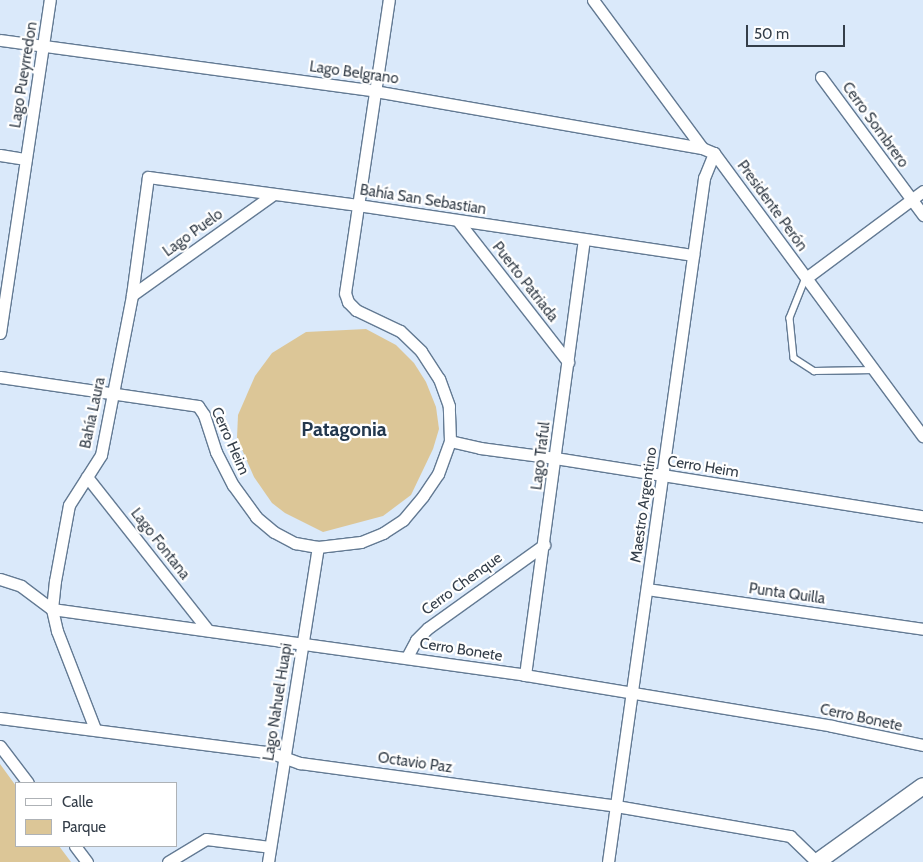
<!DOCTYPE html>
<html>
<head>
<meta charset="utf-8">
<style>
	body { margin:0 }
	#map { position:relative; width:923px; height:862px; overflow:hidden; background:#dae9fa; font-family:Cabin,sans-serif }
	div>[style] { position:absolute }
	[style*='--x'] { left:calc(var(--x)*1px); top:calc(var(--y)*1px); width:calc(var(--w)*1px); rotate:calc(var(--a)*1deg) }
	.green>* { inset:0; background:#dcc697 }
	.roads { filter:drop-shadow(1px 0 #637a93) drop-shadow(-1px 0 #637a93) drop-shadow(0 1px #637a93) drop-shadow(0 -1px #637a93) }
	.lane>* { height:5.5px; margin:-2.75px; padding:0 2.75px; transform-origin:2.75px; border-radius:2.75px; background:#fff }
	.street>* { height:11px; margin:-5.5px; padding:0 5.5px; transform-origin:5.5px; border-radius:5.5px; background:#fff }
	.secondary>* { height:16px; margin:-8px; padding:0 8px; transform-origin:8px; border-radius:8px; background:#fff }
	span { translate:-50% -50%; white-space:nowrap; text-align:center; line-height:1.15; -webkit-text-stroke:4.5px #fff; paint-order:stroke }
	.street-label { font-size:15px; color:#343e49 }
	.district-label { font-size:20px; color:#23384e; font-weight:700 }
	.legend { position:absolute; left:15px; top:782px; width:162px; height:65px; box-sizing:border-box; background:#fff; border:1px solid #aeb2b6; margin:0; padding:6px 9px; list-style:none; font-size:15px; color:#343e49 }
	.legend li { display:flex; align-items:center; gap:10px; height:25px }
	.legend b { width:25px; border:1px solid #aeb2b6 }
	.scale { position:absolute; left:746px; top:25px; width:99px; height:22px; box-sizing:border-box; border:2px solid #343e49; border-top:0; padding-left:6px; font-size:15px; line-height:18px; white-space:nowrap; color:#343e49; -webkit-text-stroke:4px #fff; paint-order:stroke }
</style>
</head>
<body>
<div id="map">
	<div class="green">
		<div style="clip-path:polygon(366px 329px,396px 345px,414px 363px,426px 382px,436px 407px,439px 429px,433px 449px,411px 495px,383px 516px,323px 532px,285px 513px,272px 503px,254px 477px,237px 438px,238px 415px,255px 376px,272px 353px,306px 332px)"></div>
		<div style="clip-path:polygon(0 764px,16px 786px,16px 846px,59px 846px,71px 862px,0 862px)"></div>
	</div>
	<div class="roads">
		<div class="lane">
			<div style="--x:806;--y:278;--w:43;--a:111.8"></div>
			<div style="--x:790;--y:318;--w:40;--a:84.3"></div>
			<div style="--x:794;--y:358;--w:24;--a:33"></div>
			<div style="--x:814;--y:371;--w:60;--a:-1"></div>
		</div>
		<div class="street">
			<div style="--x:593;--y:0;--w:184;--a:53.6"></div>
			<div style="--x:702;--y:148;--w:13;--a:23"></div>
			<div style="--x:714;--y:153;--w:352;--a:53.6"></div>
			<div style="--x:0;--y:40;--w:378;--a:7.7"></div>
			<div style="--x:375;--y:91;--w:332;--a:9.9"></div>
			<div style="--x:821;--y:77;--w:172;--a:53.5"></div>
			<div style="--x:0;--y:155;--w:26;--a:9"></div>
			<div style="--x:458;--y:221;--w:179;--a:52"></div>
			<div style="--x:806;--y:278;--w:146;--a:-36.6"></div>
			<div style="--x:132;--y:295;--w:172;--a:-35.5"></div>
			<div style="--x:0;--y:333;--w:337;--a:-81.5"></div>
			<div style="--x:0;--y:377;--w:200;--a:8.3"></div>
			<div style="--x:198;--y:406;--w:11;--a:56"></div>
			<div style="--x:204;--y:415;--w:39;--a:72"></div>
			<div style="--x:216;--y:452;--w:37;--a:63"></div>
			<div style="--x:233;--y:485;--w:39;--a:54"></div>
			<div style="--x:256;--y:517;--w:23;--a:40"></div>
			<div style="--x:274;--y:532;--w:24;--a:28"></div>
			<div style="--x:295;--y:543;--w:23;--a:10"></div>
			<div style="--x:318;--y:547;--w:43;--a:-6.6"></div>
			<div style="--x:361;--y:542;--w:24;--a:-22"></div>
			<div style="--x:383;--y:533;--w:24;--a:-33"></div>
			<div style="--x:403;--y:520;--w:31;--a:-50"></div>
			<div style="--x:423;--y:496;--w:27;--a:-56"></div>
			<div style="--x:438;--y:474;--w:35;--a:-70"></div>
			<div style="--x:450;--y:441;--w:35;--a:-92"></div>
			<div style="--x:449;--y:406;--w:29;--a:-110"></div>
			<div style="--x:439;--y:379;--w:33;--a:-123"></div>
			<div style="--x:421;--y:351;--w:29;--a:-136"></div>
			<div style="--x:400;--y:331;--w:49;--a:-154.5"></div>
			<div style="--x:356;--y:310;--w:11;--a:-135"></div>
			<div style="--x:348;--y:302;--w:9;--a:-108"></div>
			<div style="--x:345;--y:293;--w:296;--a:-81.5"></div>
			<div style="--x:450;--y:441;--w:31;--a:13"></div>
			<div style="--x:480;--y:448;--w:76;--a:7.6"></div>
			<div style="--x:555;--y:458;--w:373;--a:9"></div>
			<div style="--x:87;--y:477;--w:195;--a:51.7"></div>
			<div style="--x:0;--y:579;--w:22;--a:18"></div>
			<div style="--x:21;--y:586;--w:39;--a:37"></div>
			<div style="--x:52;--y:609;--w:478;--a:7.9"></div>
			<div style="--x:525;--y:675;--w:311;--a:9.4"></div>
			<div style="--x:832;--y:726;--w:93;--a:11.8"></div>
			<div style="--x:647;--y:589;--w:279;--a:8.2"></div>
			<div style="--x:407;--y:657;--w:19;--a:-62"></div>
			<div style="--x:416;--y:640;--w:17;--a:-45"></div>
			<div style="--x:428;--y:628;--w:143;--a:-35.6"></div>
			<div style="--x:525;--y:675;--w:439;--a:-82.3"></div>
			<div style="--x:0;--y:718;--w:274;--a:7.3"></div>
			<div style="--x:272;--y:753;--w:30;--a:20"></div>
			<div style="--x:300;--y:763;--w:319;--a:7.7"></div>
			<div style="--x:616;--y:806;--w:177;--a:9.8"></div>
			<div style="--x:790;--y:836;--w:37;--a:44"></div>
			<div style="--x:95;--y:729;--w:105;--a:-111.2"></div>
			<div style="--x:57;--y:631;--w:23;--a:-103"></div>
			<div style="--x:52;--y:609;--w:28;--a:-84"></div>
			<div style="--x:55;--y:581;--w:77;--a:-79.6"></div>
			<div style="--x:69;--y:505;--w:59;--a:-57.4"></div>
			<div style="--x:101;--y:455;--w:163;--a:-79"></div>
			<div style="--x:132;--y:295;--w:119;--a:-82.3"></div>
			<div style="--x:148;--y:177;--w:212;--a:7.6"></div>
			<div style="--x:358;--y:205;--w:339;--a:8.5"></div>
			<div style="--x:0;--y:746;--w:46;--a:52.9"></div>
			<div style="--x:75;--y:846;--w:20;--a:53"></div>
			<div style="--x:168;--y:862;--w:44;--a:-31.2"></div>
			<div style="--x:206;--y:839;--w:64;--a:7.1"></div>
			<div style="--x:268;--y:862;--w:319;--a:-81"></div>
			<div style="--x:608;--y:862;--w:691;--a:-82.01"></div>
			<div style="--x:704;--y:178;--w:27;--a:-68"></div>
		</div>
		<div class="secondary">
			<div style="--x:817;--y:862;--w:130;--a:-35.6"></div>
		</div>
	</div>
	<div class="street-label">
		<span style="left:354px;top:73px;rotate:8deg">Lago Belgrano</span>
		<span style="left:24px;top:75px;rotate:-81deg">Lago Pueyrredon</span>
		<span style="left:875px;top:125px;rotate:54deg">Cerro Sombrero</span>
		<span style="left:423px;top:200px;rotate:9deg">Bahía San Sebastian</span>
		<span style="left:772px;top:206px;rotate:54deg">Presidente Perón</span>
		<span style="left:193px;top:233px;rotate:-36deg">Lago Puelo</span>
		<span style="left:525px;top:282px;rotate:52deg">Puerto Patriada</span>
		<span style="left:93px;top:413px;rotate:-78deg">Bahía Laura</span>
		<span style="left:230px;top:441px;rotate:66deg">Cerro Heim</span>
		<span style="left:541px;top:456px;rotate:-83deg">Lago Traful</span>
		<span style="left:703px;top:467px;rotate:9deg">Cerro Heim</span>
		<span style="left:644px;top:505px;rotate:-82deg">Maestro Argentino</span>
		<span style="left:160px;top:544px;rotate:52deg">Lago Fontana</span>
		<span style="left:462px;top:584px;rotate:-36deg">Cerro Chenque</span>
		<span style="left:787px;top:594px;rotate:8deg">Punta Quilla</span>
		<span style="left:461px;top:650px;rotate:9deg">Cerro Bonete</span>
		<span style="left:278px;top:702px;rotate:-81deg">Lago Nahuel Huapi</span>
		<span style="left:861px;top:718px;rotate:12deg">Cerro Bonete</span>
		<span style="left:415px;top:763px;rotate:8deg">Octavio Paz</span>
	</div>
	<div class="district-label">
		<span style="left:344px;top:429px">Patagonia</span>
	</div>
	<ul class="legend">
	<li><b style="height:6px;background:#fff"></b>Calle</li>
	<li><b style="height:14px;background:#dcc697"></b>Parque</li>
	</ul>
	<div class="scale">50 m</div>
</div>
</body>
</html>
